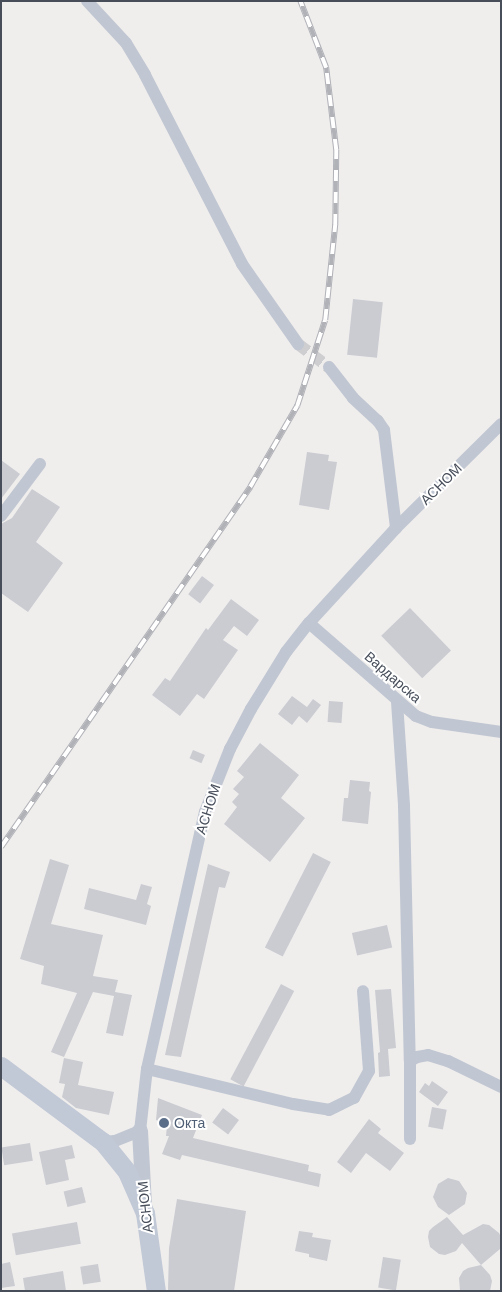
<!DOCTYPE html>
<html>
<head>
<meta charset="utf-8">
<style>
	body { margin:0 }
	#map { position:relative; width:502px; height:1292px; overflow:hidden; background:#f0eeed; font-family:"Work Sans",sans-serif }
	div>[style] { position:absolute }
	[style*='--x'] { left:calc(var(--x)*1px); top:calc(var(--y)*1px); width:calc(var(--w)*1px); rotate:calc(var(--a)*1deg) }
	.building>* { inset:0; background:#caccd2; transform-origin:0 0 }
	.minor-tunnel>* { height:12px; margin-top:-6px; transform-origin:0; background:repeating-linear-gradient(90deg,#ceced0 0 12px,transparent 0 18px) }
	.minor>* { height:12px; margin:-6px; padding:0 6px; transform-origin:6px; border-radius:6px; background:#c1c7d2 }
	.tertiary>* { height:16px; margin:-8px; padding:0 8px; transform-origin:8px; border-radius:8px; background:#c1c7d2 }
	.secondary>* { height:19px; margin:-9.5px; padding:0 9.5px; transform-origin:9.5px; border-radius:9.5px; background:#c1c8d6 }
	.rail>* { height:5.5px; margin-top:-2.75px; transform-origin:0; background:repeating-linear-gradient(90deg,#fff 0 11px,#b0b2b8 0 22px); box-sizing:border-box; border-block:1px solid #b0b2b8 }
	.dots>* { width:14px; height:14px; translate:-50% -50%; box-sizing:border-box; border:2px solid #fff; border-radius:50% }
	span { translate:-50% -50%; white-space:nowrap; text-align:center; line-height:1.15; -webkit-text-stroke:4px #fff; paint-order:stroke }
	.street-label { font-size:14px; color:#474e5a }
	.service-label { font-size:14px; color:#4e5e75 }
	.left { translate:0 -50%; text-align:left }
	.frame { position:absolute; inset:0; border:2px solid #474e5a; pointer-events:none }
</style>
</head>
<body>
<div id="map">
	<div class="building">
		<div style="left:353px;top:299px;width:30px;height:56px;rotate:6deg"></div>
		<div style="clip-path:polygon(307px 452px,329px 455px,328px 461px,337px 462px,329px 510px,299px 505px)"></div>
		<div style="clip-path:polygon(1px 460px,20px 474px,1px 499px)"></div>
		<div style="clip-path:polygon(32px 489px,60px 507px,36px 542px,63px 563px,28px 612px,1px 593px,1px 524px,12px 518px)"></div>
		<div style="left:202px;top:576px;width:15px;height:23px;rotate:37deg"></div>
		<div style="clip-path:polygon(231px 599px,259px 620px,247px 636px,234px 626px,223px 640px,238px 650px,204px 699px,197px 694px,180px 716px,152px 695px,165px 678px,170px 681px,206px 628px,208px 630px)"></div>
		<div style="left:410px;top:608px;width:59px;height:40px;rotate:46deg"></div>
		<div style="clip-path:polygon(292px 696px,307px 707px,313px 699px,321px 705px,307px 723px,299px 716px,292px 725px,278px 714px)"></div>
		<div style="left:329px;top:701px;width:14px;height:21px;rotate:4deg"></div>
		<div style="clip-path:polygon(260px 743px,299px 775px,281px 798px,305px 818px,270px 862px,224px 824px,237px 807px,232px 802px,239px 794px,233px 789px,244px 777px,237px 771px)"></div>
		<div style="left:193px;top:750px;width:13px;height:9px;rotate:23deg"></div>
		<div style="clip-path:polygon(350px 780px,370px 782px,369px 791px,371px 792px,368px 824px,342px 821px,344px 798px,348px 798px)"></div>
		<div style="left:313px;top:853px;width:20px;height:106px;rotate:27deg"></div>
		<div style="clip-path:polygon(50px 859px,69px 865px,51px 924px,103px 935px,93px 976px,118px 980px,115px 992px,132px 995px,123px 1036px,106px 1033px,114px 996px,93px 992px,64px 1057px,51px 1052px,77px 993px,41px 984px,44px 966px,20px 959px)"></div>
		<div style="clip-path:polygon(208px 864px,230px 872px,225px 888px,219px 887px,181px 1057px,165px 1055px)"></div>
		<div style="clip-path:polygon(141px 884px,152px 887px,147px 904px,151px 906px,146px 925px,84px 909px,89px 888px,136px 900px)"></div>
		<div style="left:387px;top:925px;width:23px;height:36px;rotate:77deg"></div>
		<div style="left:281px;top:984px;width:15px;height:108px;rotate:28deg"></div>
		<div style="clip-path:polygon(391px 989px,396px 1048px,388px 1049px,390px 1076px,379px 1077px,378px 1053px,380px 1052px,375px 990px)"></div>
		<div style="clip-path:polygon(64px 1058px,83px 1062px,78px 1085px,114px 1092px,109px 1115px,76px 1108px,62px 1097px,65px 1084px,59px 1083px)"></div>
		<div style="clip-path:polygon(432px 1081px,448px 1092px,438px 1106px,419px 1092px,425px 1083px,429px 1086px)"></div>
		<div style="clip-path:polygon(158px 1098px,202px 1115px,193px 1138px,309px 1165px,308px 1171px,321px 1174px,319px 1187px,182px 1155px,180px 1160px,162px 1154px,169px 1136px,166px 1136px,167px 1125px,156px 1120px)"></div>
		<div style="left:432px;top:1107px;width:15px;height:20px;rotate:11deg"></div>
		<div style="left:223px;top:1108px;width:20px;height:18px;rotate:37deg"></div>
		<div style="clip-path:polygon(369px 1119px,381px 1129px,378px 1133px,404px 1153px,390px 1171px,366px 1153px,351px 1173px,337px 1162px)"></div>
		<div style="left:30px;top:1143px;width:18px;height:29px;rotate:81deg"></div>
		<div style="clip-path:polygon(72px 1145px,75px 1158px,65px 1160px,69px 1180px,46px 1185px,39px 1152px)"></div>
		<div style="clip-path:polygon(448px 1178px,459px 1181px,467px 1193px,465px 1204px,449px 1215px,438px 1207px,433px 1197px,438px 1184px)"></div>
		<div style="left:82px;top:1187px;width:16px;height:19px;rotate:76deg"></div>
		<div style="clip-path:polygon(177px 1199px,246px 1211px,234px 1291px,168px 1291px,169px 1248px)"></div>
		<div style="clip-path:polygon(447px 1217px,463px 1235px,483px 1224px,489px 1225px,499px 1233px,501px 1237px,500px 1249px,481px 1265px,490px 1275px,492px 1281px,490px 1291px,460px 1291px,459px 1278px,463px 1271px,468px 1268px,481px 1265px,462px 1243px,456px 1251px,445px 1255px,439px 1254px,430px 1247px,428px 1237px,429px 1231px,433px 1227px)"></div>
		<div style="left:77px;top:1222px;width:22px;height:66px;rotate:80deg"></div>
		<div style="clip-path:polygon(299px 1231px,313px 1233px,312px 1237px,331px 1240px,327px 1261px,309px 1257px,309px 1254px,295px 1251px)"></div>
		<div style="left:383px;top:1257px;width:18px;height:31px;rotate:9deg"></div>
		<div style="clip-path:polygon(10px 1262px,15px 1286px,1px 1288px,1px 1264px)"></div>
		<div style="left:98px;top:1264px;width:18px;height:18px;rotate:81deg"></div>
		<div style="clip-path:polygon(63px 1271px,66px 1291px,25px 1291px,23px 1278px)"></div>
	</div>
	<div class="minor-tunnel">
		<div style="--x:298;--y:344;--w:39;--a:37"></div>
	</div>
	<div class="minor">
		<div style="--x:87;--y:1;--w:57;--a:47.1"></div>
		<div style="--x:126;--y:43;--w:37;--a:59"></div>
		<div style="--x:145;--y:75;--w:212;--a:62.8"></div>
		<div style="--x:242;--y:264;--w:98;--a:55"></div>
		<div style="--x:329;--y:367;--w:39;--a:52"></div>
		<div style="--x:353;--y:398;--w:34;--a:43"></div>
		<div style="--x:378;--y:421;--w:11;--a:56"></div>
		<div style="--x:384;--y:430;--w:99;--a:83"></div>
		<div style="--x:1;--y:516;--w:65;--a:-53.1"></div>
		<div style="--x:309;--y:623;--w:142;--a:41"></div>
		<div style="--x:416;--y:716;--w:17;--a:21"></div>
		<div style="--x:432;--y:722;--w:70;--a:8.2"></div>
		<div style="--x:397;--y:702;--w:104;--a:86.1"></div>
		<div style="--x:404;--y:806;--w:255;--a:88.7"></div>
		<div style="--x:147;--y:1069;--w:150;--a:13.5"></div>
		<div style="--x:293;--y:1104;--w:36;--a:9"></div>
		<div style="--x:329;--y:1110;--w:28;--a:-26"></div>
		<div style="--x:354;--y:1098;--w:31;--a:-61"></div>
		<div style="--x:369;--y:1071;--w:80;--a:-94.3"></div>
		<div style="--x:410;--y:1139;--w:78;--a:-90"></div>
		<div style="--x:410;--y:1061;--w:8;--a:-30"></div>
		<div style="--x:417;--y:1057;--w:11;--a:-10"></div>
		<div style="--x:428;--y:1055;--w:21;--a:17"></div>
		<div style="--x:448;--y:1061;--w:59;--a:26.1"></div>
		<div style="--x:103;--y:1142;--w:12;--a:-5"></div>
		<div style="--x:115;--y:1141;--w:27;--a:-22"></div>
		<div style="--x:140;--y:1131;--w:62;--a:-83.6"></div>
		<div style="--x:147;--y:1069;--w:263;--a:-77.3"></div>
		<div style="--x:205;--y:812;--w:68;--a:-68.4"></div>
		<div style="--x:230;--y:749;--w:45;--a:-62.3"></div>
		<div style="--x:251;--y:709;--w:67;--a:-58.4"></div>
		<div style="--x:286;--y:652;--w:37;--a:-52"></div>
		<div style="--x:309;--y:623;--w:129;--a:-47.5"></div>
		<div style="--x:396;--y:528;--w:148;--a:-44.7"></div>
	</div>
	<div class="tertiary">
		<div style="--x:140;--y:1131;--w:75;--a:86.9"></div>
	</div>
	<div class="secondary">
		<div style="--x:1;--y:1066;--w:127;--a:36.7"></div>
		<div style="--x:103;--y:1142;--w:38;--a:51"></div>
		<div style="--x:127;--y:1172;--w:45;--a:66.3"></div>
		<div style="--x:145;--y:1213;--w:79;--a:82"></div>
	</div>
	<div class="rail">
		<div style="--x:1;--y:847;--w:438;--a:-55.3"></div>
		<div style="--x:250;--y:487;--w:94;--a:-59.9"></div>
		<div style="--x:297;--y:406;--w:90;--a:-72"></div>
		<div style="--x:325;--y:320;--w:96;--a:-84"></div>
		<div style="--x:335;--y:225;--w:75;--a:-89.2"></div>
		<div style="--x:336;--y:150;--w:83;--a:-97"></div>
		<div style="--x:326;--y:68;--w:72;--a:-111.2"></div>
	</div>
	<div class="dots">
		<div style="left:164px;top:1123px;background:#5c6f8a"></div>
	</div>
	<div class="street-label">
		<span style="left:441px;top:484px;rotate:-45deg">АСНОМ</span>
		<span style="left:393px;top:677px;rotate:41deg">Вардарска</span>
		<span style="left:208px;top:809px;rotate:-72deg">АСНОМ</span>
		<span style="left:145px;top:1207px;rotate:-96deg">АСНОМ</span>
	</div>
	<div class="service-label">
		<span class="left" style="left:174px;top:1123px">Окта</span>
	</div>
	<div class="frame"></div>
</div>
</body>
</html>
